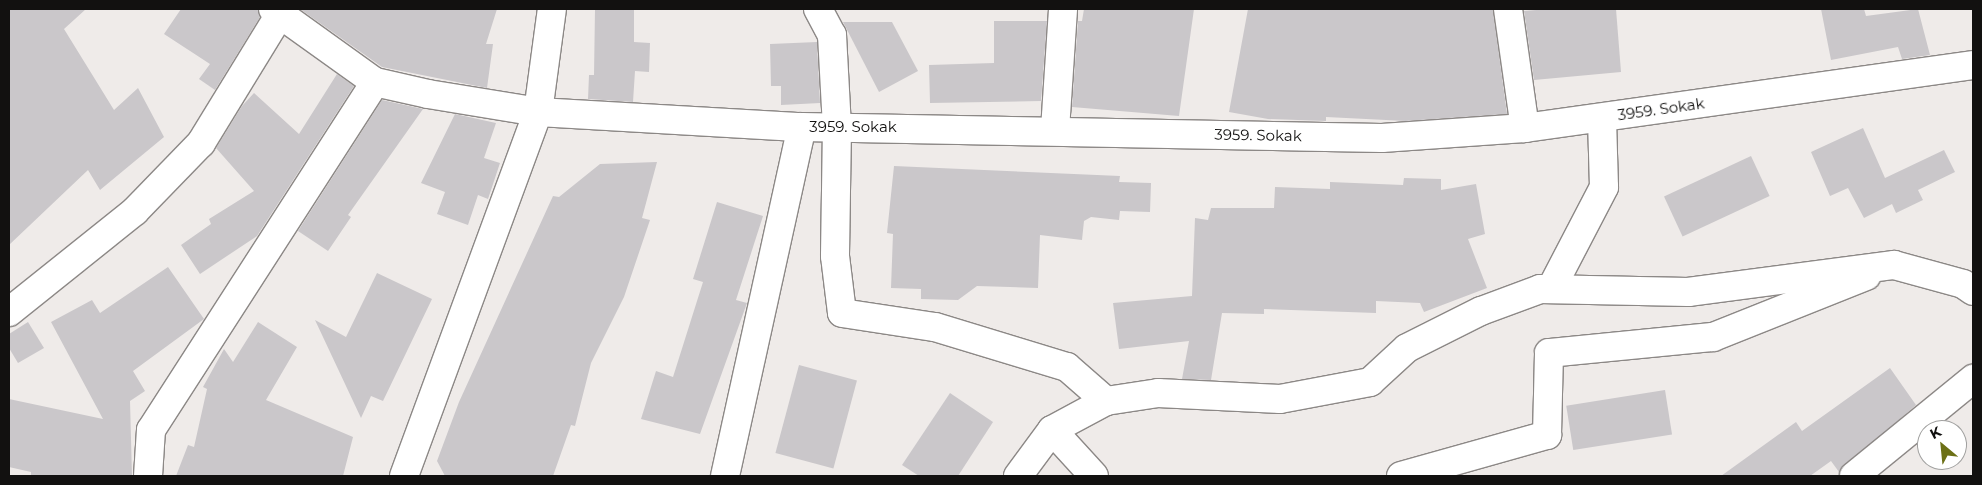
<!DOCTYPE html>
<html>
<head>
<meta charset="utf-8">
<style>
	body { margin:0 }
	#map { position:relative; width:1982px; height:485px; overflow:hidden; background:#efebe9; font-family:Montserrat,sans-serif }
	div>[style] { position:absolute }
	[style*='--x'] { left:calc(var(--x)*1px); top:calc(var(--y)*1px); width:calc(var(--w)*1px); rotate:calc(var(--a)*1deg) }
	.building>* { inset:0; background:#cac7ca; transform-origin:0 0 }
	.roads { filter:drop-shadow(1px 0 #8c8886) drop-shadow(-1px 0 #8c8886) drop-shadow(0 1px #8c8886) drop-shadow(0 -1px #8c8886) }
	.minor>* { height:28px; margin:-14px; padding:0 14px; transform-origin:14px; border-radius:14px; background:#fff }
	span { translate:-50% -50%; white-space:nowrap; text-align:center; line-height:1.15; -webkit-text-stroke:5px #fff; paint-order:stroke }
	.street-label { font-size:15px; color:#121110 }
	.frame { position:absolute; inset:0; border:10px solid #121110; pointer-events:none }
	.north { position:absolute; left:1917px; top:420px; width:50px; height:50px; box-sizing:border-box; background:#fff; border:1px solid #a0a09f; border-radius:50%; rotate:332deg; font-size:14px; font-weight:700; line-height:20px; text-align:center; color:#121110 }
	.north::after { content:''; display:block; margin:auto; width:18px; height:22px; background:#6c7016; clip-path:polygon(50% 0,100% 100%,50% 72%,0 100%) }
</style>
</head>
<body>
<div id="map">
	<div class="building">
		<div style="clip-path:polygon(9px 9px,86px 9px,64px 29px,114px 110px,138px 88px,164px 137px,100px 190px,88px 170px,9px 245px)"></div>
		<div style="clip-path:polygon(181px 9px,258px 9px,260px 17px,215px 90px,199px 79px,210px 64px,164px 34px)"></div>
		<div style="clip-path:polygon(300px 9px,497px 9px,486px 44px,493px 44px,487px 88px,382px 67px)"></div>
		<div style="clip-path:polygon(595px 9px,634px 9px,634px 42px,650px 43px,649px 72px,635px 71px,633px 102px,588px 99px,589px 75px,594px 75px)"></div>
		<div style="clip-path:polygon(1084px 9px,1194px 9px,1179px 116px,1072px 107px,1078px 21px,1082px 21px)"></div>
		<div style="clip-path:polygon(1248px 9px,1493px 9px,1507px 114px,1406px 121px,1326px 117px,1326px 121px,1268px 119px,1229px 112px)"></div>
		<div style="clip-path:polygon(1548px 9px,1616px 9px,1621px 72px,1534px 80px,1524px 11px)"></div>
		<div style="clip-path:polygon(1821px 9px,1864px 9px,1866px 16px,1918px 9px,1930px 55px,1902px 59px,1898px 47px,1831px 60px)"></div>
		<div style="clip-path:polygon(994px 21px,1047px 21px,1041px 101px,930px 103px,929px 65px,994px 63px)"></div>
		<div style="clip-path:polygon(843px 22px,892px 22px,918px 71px,879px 92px)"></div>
		<div style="clip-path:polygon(817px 42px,820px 103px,781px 105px,781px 86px,771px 86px,770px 44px)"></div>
		<div style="clip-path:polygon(337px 74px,354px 86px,257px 236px,200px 274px,181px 245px,211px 224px,209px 219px,254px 191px,216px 148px,242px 106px,254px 93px,299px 134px)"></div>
		<div style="clip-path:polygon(382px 100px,423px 109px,348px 215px,351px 217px,328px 251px,298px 231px)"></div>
		<div style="clip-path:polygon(455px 114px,496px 123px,484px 158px,500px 163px,488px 199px,478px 195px,468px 225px,437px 214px,445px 192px,421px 183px)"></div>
		<div style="clip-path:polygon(1863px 128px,1885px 178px,1944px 150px,1955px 172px,1918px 190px,1923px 200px,1896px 213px,1892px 204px,1864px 218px,1848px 188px,1830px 196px,1811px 152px)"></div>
		<div style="left:1751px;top:156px;width:44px;height:96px;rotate:65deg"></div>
		<div style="clip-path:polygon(657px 162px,642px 218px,650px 220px,624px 297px,591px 363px,575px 426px,571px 425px,553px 476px,445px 476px,437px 461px,459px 402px,553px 196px,559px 197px,600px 164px)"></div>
		<div style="clip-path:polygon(894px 166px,1120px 176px,1119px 182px,1151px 183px,1150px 212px,1120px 211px,1119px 220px,1091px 217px,1084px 221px,1082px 240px,1040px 235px,1038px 288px,977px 286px,958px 300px,921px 299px,921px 289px,891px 288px,893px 234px,887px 233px)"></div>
		<div style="clip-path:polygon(1404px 178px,1441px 179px,1441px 190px,1476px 184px,1485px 234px,1468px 239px,1487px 288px,1424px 312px,1420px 303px,1376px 301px,1376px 313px,1264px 309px,1264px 314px,1222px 313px,1211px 380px,1182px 379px,1189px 341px,1119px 349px,1113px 303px,1192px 296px,1195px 218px,1208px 220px,1211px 208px,1274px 208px,1275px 187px,1330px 189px,1330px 182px,1403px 185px)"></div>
		<div style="clip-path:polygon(717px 202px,763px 216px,736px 300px,747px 303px,700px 434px,641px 419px,656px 371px,673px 377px,703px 282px,693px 279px)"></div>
		<div style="clip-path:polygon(168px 267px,204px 319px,133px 371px,145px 391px,130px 401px,132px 476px,31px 476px,31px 472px,9px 467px,9px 399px,103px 419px,51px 322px,92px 300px,100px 313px)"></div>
		<div style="clip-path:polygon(377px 273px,432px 299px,383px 401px,371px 396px,361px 418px,315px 320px,346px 337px)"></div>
		<div style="clip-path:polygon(28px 322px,44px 348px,18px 363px,9px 348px,9px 334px)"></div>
		<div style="clip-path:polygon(258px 322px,297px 347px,266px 400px,353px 437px,343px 476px,176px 476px,188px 445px,194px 447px,207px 389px,203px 387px,224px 349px,233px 362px)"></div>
		<div style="left:799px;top:365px;width:60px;height:91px;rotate:15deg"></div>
		<div style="clip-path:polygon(1890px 368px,1916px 405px,1839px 472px,1831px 461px,1810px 476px,1721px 476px,1796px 422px,1802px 431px)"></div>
		<div style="left:1665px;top:390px;width:45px;height:100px;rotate:81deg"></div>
		<div style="clip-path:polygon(950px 393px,993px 422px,958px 476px,919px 476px,902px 465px)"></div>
	</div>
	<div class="roads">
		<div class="minor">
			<div style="--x:273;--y:9;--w:125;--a:35.6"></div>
			<div style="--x:375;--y:82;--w:54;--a:12.8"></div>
			<div style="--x:428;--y:94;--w:111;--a:9.3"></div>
			<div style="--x:538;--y:112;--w:264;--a:3.3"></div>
			<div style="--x:802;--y:127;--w:580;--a:1.09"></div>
			<div style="--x:1382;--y:138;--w:143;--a:-4"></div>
			<div style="--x:1525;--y:128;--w:452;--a:-8"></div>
			<div style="--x:818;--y:9;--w:30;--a:62"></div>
			<div style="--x:832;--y:35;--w:92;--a:86.9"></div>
			<div style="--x:837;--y:127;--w:129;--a:90.9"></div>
			<div style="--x:835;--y:256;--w:57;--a:83"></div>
			<div style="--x:842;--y:313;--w:94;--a:8.6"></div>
			<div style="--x:935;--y:327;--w:138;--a:16.9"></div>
			<div style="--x:1067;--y:367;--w:52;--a:41.1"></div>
			<div style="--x:1508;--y:9;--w:120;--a:81.9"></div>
			<div style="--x:1055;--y:130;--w:121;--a:-86.2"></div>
			<div style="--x:1551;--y:289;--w:115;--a:-62.5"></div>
			<div style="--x:1604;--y:187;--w:69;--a:-91.7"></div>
			<div style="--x:9;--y:312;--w:161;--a:-38.7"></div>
			<div style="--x:135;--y:211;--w:95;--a:-45.9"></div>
			<div style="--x:201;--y:143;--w:157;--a:-58.5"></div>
			<div style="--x:1052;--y:430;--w:62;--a:47.6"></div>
			<div style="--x:148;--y:476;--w:46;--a:-86.3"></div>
			<div style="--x:151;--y:430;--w:414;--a:-57.2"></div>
			<div style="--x:404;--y:476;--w:388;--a:-69.8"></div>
			<div style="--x:538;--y:112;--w:104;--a:-82.3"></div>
			<div style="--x:725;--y:476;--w:357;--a:-77.6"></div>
			<div style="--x:1018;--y:476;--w:57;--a:-53.5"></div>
			<div style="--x:1052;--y:430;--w:61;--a:-28.2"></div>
			<div style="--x:1106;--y:401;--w:53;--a:-8.7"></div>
			<div style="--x:1158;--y:393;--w:122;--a:2.8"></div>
			<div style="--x:1280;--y:399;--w:92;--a:-10.7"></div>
			<div style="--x:1370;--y:382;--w:50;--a:-42.6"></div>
			<div style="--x:1407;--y:348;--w:83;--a:-26.6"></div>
			<div style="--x:1481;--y:311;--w:63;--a:-20.4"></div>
			<div style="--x:1540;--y:289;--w:148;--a:1.2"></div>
			<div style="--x:1688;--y:292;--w:208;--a:-7.5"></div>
			<div style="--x:1894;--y:265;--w:72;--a:15.4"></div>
			<div style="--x:1963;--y:284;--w:12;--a:35"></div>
			<div style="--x:1401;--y:476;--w:152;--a:-15.7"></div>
			<div style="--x:1547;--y:435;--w:82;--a:-88.6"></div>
			<div style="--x:1549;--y:353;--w:165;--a:-5.6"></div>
			<div style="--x:1713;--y:337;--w:165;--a:-21.7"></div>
			<div style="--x:1854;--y:476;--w:154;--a:-39.2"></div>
		</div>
	</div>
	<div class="street-label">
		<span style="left:1661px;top:109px;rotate:-8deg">3959. Sokak</span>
		<span style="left:853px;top:127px">3959. Sokak</span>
		<span style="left:1258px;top:135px;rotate:1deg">3959. Sokak</span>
	</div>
	<div class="frame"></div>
	<div class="north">K</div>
</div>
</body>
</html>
